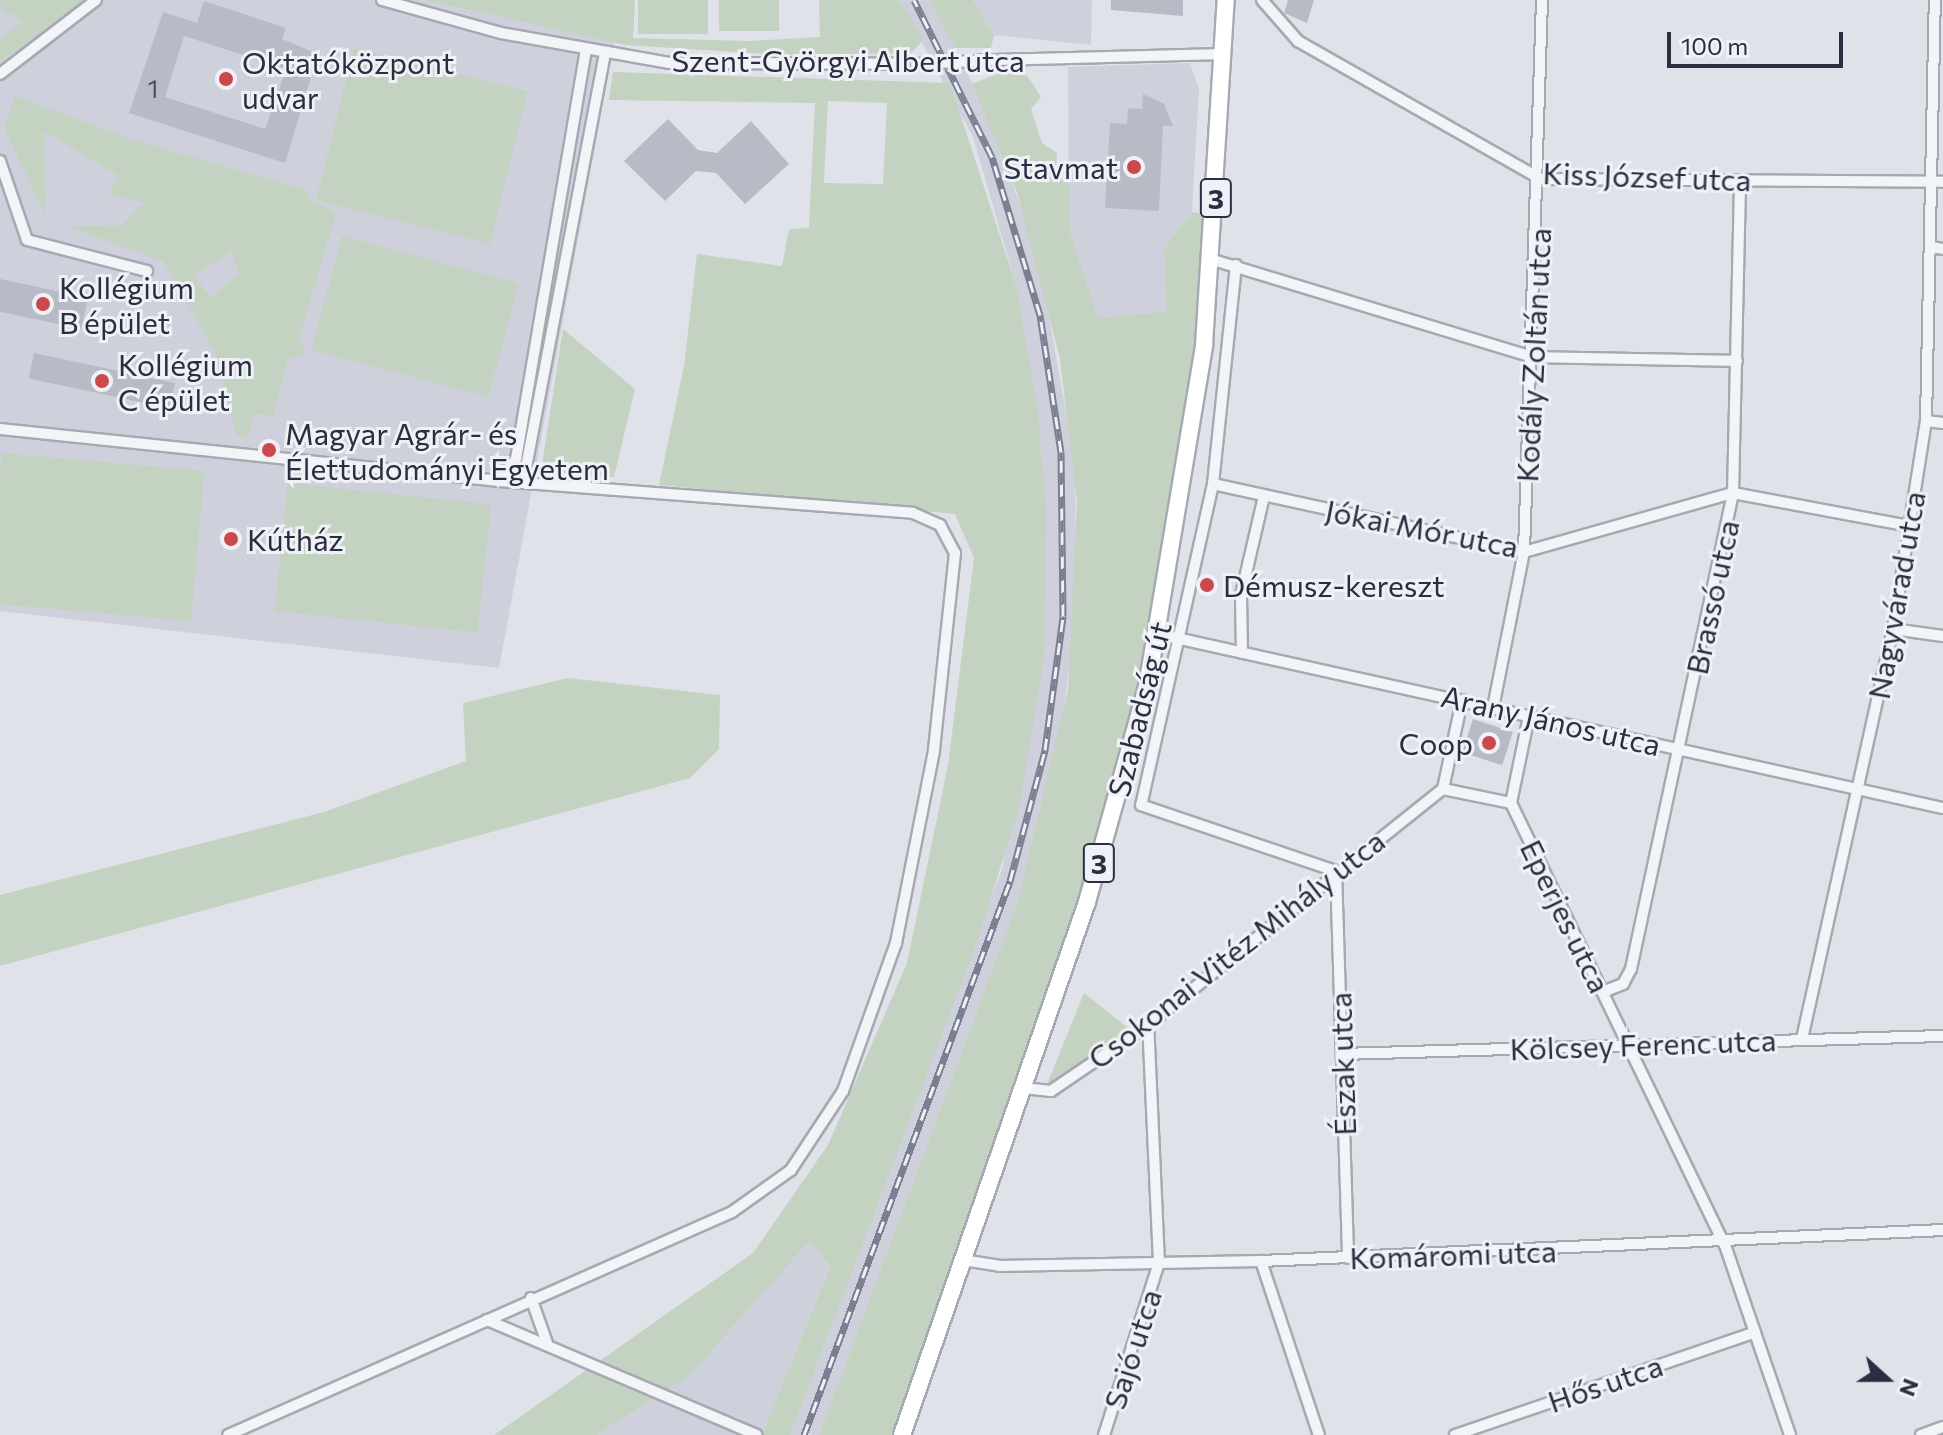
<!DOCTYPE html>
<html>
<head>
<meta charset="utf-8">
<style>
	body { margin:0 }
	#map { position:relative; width:1943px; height:1435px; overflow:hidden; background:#e0e2e9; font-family:Commissioner,sans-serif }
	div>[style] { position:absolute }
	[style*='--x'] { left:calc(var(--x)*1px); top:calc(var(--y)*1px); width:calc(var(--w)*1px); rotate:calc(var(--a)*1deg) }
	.built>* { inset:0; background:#ced1db }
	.green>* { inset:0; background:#c4d2c1; transform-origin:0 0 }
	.building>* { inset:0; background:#b7bbc5; transform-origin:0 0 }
	.roads { filter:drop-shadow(2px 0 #a5a9b3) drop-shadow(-2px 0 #a5a9b3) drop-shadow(0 2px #a5a9b3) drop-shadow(0 -2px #a5a9b3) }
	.minor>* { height:10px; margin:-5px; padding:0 5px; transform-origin:5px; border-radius:5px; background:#f3f4f7 }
	.primary>* { height:16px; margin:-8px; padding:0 8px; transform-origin:8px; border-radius:8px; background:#fff }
	.rail>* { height:7px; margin-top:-3.5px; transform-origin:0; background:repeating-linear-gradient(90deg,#f0f1f6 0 12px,#7a8092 0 24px); box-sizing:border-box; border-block:2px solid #7a8092 }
	.bridges { filter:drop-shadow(2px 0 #a5a9b3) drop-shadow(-2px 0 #a5a9b3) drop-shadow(0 2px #a5a9b3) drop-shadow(0 -2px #a5a9b3) }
	.minor-bridge>* { height:10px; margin:-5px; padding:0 5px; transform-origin:5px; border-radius:5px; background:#f3f4f7 }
	.dots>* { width:22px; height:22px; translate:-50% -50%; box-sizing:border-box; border:4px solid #f0f1f6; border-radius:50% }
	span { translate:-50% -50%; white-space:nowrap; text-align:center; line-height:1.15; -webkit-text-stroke:6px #f0f1f6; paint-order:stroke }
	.number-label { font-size:26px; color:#4c5261 }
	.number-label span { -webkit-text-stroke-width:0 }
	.shield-label span { padding:2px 6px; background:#f0f1f6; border:2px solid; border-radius:6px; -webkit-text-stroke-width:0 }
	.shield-label { font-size:28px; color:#292f40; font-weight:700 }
	.street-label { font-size:30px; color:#292f40 }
	.poi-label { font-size:30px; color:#292f40 }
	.left { translate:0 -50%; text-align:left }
	.right { translate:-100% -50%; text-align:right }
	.north { position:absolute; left:1847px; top:1339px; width:80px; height:80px; -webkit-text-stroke:6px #f0f1f6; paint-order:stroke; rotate:111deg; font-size:22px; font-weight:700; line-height:32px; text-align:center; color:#292f40 }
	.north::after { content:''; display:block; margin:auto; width:28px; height:36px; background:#292f40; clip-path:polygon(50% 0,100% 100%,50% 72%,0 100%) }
	.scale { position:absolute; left:1667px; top:32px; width:176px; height:36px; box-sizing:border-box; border:4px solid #292f40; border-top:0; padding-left:10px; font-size:24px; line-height:28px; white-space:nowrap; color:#292f40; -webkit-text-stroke:6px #f0f1f6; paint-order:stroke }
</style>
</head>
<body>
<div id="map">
	<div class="built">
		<div style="clip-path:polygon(0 0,622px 0,499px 668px,0 611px)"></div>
		<div style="clip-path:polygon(899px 0,930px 0,937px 11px,995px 130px,1040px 265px,1075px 464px,1076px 611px,1062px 723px,1019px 898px,819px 1435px,790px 1435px,1002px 869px,1044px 657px,1042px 454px,1016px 285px,973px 137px)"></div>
		<div style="clip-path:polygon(973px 0,1092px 0,1091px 45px,994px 35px)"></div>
		<div style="clip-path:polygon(1190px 63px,1199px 89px,1192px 212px,1164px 248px,1166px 311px,1098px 318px,1069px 228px,1068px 67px)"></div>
		<div style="clip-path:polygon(810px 1239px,830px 1265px,762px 1435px,597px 1435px,690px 1375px)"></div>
	</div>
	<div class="green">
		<div style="clip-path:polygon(1px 0,85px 0,0 62px,0 39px,23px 21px,0 8px)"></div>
		<div style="clip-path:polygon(426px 0,635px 0,633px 38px,750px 41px,820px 37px,819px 0,899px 0,924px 39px,911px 53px,786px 55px,625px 45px)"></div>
		<div style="left:638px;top:0;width:70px;height:34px"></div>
		<div style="left:719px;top:0;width:60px;height:31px"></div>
		<div style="clip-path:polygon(930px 0,973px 0,994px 35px,991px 48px,955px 48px)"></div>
		<div style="left:354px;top:48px;width:179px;height:157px;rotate:14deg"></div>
		<div style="clip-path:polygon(1004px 71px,1026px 74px,1041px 97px,1031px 109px,1042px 143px,1057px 153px,1056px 167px,1045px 168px,1069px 184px,1069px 228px,1098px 318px,1166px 311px,1164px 248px,1192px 212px,1207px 214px,1199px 351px,1146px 673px,1094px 866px,1028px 1057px,891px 1435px,819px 1435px,1019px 898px,1068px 689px,1077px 502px,1060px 359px,1017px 192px,972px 84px)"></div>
		<div style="clip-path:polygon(evenodd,613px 72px,950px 83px,1016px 285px,1038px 411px,1046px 510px,1044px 657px,1019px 808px,978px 939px,790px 1435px,762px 1435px,830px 1266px,810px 1240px,690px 1375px,597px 1435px,494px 1435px,753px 1253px,828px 1145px,907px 963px,948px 765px,974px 558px,955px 514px,659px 485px,684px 366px,697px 254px,782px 266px,789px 229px,809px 228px,815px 103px,609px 100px,613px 72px,828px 101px,887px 103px,883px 184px,824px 183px,828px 101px)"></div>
		<div style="clip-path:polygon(evenodd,15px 96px,127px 138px,304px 189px,310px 200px,336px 213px,299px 338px,305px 352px,288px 360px,273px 417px,254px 413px,248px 438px,237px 436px,214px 350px,163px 261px,67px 227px,122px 225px,145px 203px,109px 194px,118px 175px,44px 132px,45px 214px,4px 127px,15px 96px,231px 251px,239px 273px,211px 298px,194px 275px,231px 251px)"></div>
		<div style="left:342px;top:236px;width:183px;height:118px;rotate:15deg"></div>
		<div style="clip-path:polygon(563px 329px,635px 389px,614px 477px,541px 471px)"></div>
		<div style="left:2px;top:453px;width:203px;height:151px;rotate:5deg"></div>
		<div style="left:288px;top:483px;width:204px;height:129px;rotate:6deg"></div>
		<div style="clip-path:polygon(568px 678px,720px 695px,719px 749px,690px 778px,0 966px,0 895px,324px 812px,466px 761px,463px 703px)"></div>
		<div style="clip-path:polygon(1084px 993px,1128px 1028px,1046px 1087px)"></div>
	</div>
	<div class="building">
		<div style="clip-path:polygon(1111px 0,1183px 0,1183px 16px,1111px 10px)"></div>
		<div style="clip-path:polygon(1288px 0,1314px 0,1307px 23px,1284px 13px)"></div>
		<div style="clip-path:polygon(evenodd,204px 1px,286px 28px,282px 39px,318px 54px,285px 163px,129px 113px,163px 12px,197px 23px,204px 1px,184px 36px,286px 69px,265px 129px,165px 97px,184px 36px)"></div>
		<div style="clip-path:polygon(1143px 94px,1164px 104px,1173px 126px,1163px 126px,1159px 211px,1105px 208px,1110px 123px,1127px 124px,1128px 108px,1142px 109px)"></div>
		<div style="clip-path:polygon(668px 119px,698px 150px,717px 153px,751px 121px,789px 164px,745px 204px,716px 173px,696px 171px,665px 201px,624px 161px)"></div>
		<div style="left:0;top:279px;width:90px;height:32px;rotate:12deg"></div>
		<div style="left:34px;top:353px;width:144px;height:26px;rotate:12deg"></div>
		<div style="left:1473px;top:719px;width:42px;height:35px;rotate:18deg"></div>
	</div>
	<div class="roads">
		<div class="minor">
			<div style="--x:382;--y:0;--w:123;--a:15.5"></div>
			<div style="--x:501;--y:33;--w:171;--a:10.1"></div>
			<div style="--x:669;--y:63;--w:247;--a:0.2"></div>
			<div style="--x:1262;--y:0;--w:55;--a:48.7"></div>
			<div style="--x:1298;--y:41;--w:279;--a:29.6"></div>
			<div style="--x:1541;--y:179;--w:402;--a:0.4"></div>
			<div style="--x:994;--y:60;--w:231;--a:-1.5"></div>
			<div style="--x:0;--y:74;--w:121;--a:-37.6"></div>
			<div style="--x:0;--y:161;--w:83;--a:71.1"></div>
			<div style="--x:27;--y:240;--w:124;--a:14.5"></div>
			<div style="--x:1931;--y:247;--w:12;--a:9"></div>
			<div style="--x:1213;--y:260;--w:334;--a:16.9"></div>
			<div style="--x:1533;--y:357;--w:204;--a:1.1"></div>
			<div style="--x:1236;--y:265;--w:220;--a:96"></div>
			<div style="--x:1213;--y:484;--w:329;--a:102.6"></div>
			<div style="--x:1141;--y:805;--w:206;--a:18.7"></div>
			<div style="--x:1926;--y:421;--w:17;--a:7"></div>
			<div style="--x:0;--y:429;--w:502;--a:5.95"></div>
			<div style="--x:499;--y:481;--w:415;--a:4.4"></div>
			<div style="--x:913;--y:513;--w:30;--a:24"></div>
			<div style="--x:940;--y:525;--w:32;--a:62"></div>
			<div style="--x:955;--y:553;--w:199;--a:96.1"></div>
			<div style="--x:934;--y:751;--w:196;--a:101.2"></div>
			<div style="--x:896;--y:943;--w:157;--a:109.7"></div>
			<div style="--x:843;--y:1091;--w:95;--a:123.4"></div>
			<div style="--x:791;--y:1170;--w:72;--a:144.6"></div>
			<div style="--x:732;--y:1212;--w:551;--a:156.13"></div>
			<div style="--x:499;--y:481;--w:28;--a:-52"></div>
			<div style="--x:516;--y:459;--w:414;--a:-80.3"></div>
			<div style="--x:523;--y:483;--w:437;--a:-79.2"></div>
			<div style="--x:1213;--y:484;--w:318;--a:12.3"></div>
			<div style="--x:1524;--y:552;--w:217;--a:-15.8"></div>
			<div style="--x:1733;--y:493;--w:180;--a:10.6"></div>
			<div style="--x:1893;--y:629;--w:50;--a:8"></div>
			<div style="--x:1158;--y:634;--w:804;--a:12.5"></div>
			<div style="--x:1242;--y:653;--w:58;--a:-91"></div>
			<div style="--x:1241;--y:595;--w:102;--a:-76.9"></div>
			<div style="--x:1493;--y:708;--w:159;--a:-78.8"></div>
			<div style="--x:1524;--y:552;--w:552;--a:-88.13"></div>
			<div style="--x:1443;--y:789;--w:69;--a:11.6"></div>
			<div style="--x:1511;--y:803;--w:89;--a:-78.3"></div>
			<div style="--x:1511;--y:803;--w:491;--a:64.2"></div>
			<div style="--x:1725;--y:1245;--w:201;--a:71.1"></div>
			<div style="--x:1336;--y:871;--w:387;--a:88.2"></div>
			<div style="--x:1603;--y:992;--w:22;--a:-22"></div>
			<div style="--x:1623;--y:984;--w:17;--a:-62"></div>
			<div style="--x:1631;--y:969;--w:487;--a:-77.9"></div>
			<div style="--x:1733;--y:493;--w:313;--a:-88.7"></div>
			<div style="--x:1802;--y:1039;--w:420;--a:-77.5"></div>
			<div style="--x:1893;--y:629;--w:211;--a:-81"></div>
			<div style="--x:1926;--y:421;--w:421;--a:-88.8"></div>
			<div style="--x:1342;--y:1054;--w:601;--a:-1.72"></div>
			<div style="--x:1023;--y:1088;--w:28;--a:6"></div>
			<div style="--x:1051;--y:1091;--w:117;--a:-34.2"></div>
			<div style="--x:1148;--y:1025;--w:378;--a:-38.7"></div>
			<div style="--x:1443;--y:789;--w:91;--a:-77.9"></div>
			<div style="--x:963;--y:1260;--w:36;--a:9"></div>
			<div style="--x:999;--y:1266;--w:262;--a:-1.1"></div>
			<div style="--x:1261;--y:1261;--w:683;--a:-2.6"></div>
			<div style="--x:1261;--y:1261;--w:183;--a:71.6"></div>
			<div style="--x:531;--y:1298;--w:48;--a:70.4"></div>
			<div style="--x:487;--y:1320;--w:293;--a:23.1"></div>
			<div style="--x:1104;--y:1435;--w:181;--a:-72.3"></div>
			<div style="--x:1159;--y:1263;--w:238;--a:-92.6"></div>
			<div style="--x:1455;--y:1435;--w:317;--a:-18.9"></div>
			<div style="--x:1921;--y:1435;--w:23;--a:-20"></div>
		</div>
		<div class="primary">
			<div style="--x:902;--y:1435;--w:564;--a:-70.86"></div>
			<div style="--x:1087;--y:902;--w:223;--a:-74.4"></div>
			<div style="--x:1147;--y:687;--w:347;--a:-80.5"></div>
			<div style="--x:1204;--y:345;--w:346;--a:-86.4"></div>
		</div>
	</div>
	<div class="rail">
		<div style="--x:804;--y:1435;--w:591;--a:-69.6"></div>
		<div style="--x:1010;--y:881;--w:136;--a:-75"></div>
		<div style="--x:1045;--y:750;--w:135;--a:-82.3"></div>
		<div style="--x:1063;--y:616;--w:164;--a:-90.7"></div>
		<div style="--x:1061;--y:452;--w:139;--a:-98.7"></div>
		<div style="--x:1040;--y:315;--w:165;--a:-106.9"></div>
		<div style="--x:992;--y:157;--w:175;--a:-116.4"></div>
	</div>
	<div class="bridges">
		<div class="minor-bridge">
			<div style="--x:916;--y:64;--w:78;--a:-2.9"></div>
		</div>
	</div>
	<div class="dots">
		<div style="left:226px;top:79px;background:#cb484c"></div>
		<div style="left:1134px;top:167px;background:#cb484c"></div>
		<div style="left:43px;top:304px;background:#cb484c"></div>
		<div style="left:102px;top:381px;background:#cb484c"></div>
		<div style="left:269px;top:450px;background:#cb484c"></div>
		<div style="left:231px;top:539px;background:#cb484c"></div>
		<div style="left:1207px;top:585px;background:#cb484c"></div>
		<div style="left:1489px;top:743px;background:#cb484c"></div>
	</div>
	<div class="number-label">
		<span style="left:153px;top:88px">1</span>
	</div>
	<div class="shield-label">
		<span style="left:1216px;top:198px">3</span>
		<span style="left:1099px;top:863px">3</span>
	</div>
	<div class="street-label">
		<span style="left:848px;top:60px">Szent-Györgyi Albert utca</span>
		<span style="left:1647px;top:176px;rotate:2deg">Kiss József utca</span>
		<span style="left:1533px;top:355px;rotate:-87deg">Kodály Zoltán utca</span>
		<span style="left:1422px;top:528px;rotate:11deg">Jókai Mór utca</span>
		<span style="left:1896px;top:595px;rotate:-80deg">Nagyvárad utca</span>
		<span style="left:1712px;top:597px;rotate:-78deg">Brassó utca</span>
		<span style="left:1139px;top:709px;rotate:-76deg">Szabadság út</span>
		<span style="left:1551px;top:720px;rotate:13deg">Arany János utca</span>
		<span style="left:1566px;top:916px;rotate:64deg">Eperjes utca</span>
		<span style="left:1236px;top:949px;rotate:-38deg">Csokonai Vitéz Mihály utca</span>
		<span style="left:1643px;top:1044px;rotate:-2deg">Kölcsey Ferenc utca</span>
		<span style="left:1342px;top:1064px;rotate:-92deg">Észak utca</span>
		<span style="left:1453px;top:1254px;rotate:-2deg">Komáromi utca</span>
		<span style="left:1132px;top:1349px;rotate:-72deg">Sajó utca</span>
		<span style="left:1605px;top:1383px;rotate:-19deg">Hős utca</span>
	</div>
	<div class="poi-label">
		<span class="left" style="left:242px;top:79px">Oktatóközpont<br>udvar</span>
		<span class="right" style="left:1118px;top:167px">Stavmat</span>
		<span class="left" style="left:59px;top:304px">Kollégium<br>B épület</span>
		<span class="left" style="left:118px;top:381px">Kollégium<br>C épület</span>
		<span class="left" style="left:285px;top:450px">Magyar Agrár- és<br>Élettudományi Egyetem</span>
		<span class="left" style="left:247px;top:539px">Kútház</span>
		<span class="left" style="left:1223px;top:585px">Démusz-kereszt</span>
		<span class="right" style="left:1473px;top:743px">Coop</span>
	</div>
	<div class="north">N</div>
	<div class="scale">100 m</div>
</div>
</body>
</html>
